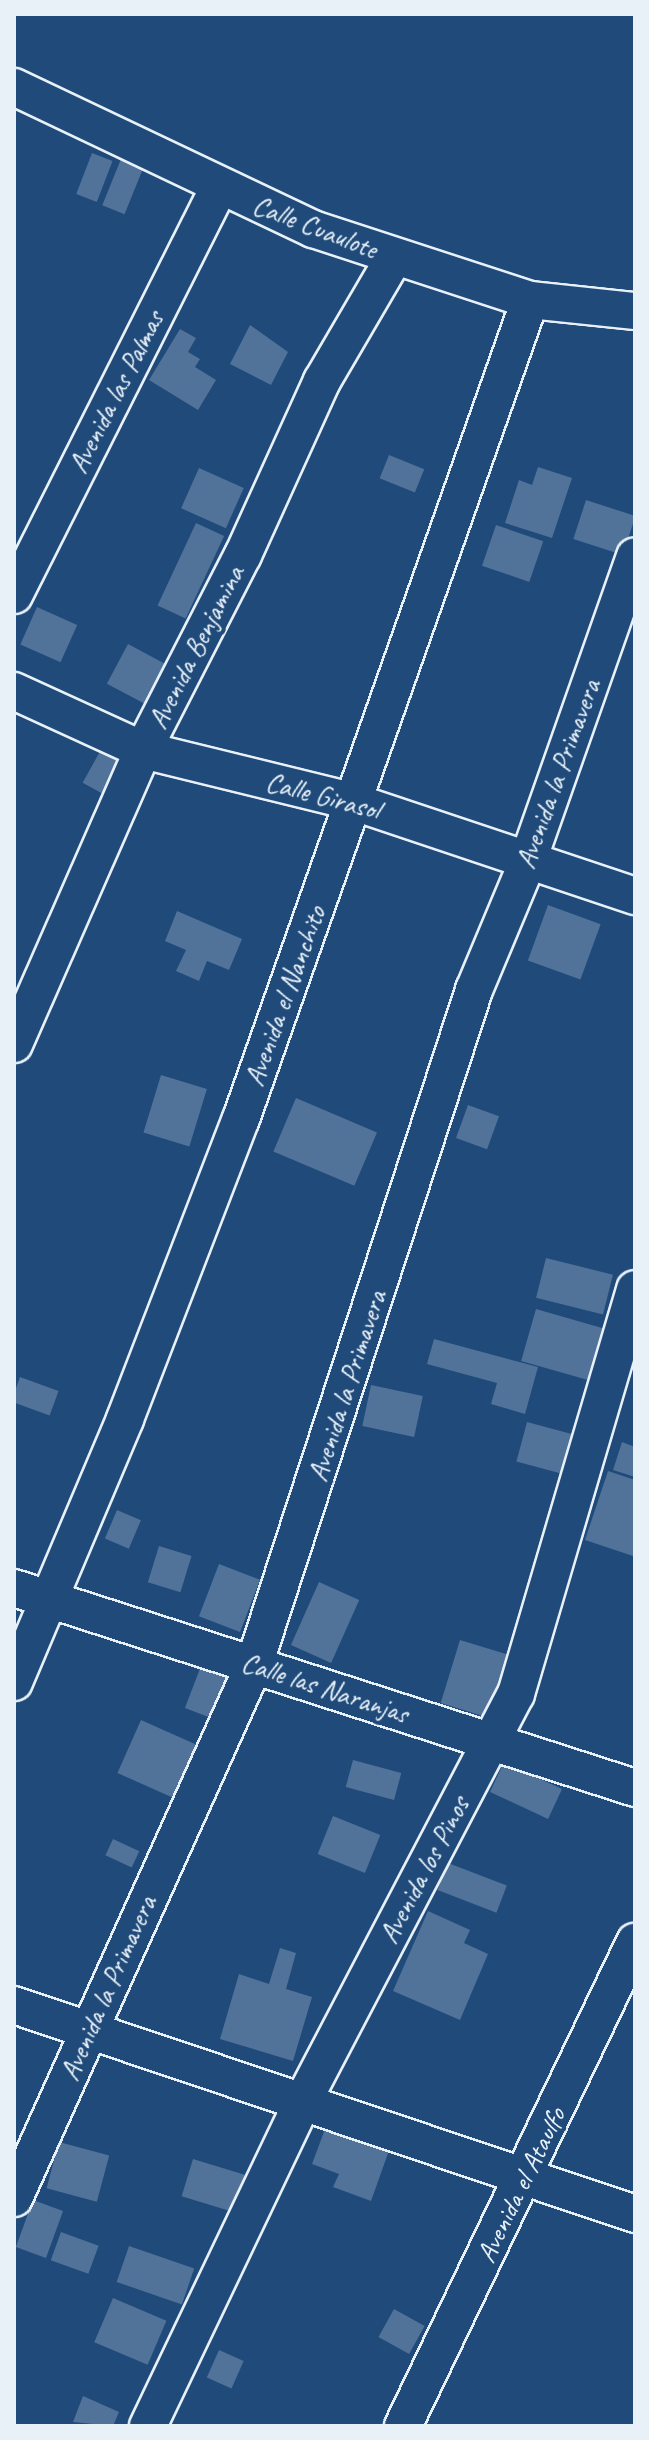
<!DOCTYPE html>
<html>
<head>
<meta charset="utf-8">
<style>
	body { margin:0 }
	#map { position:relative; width:649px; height:2440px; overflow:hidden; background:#1f4a7a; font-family:Caveat,sans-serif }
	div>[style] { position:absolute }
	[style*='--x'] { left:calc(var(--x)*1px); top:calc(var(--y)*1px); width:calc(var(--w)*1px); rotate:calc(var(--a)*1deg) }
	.building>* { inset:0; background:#517399; transform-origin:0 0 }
	.roads { filter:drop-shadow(2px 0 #e8f1f8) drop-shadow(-2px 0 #e8f1f8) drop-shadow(0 2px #e8f1f8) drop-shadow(0 -2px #e8f1f8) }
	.minor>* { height:36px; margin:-18px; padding:0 18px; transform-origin:18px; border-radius:18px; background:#1f4a7a }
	span { translate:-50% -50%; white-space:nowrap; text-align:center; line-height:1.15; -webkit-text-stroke:8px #1f4a7a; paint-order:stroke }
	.street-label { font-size:28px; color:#e8f1f8 }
	.frame { position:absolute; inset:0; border:16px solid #e8f1f8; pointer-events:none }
</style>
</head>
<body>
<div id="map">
	<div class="building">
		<div style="left:92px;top:153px;width:22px;height:44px;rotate:21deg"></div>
		<div style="left:121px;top:159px;width:24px;height:50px;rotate:22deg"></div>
		<div style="clip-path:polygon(250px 325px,288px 352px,271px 385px,230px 364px)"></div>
		<div style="clip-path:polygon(180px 329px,196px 338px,188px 352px,200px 359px,195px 367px,216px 380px,198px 410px,149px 380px)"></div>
		<div style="left:389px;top:455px;width:38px;height:25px;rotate:22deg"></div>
		<div style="clip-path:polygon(538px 467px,572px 478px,552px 538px,505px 523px,519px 480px,532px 485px)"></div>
		<div style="left:199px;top:468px;width:49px;height:44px;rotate:24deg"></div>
		<div style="left:586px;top:500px;width:52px;height:41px;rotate:18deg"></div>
		<div style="left:196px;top:523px;width:31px;height:91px;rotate:25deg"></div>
		<div style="left:496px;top:525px;width:50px;height:43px;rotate:19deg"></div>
		<div style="left:37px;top:607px;width:44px;height:41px;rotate:24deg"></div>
		<div style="left:128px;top:644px;width:45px;height:45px;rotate:28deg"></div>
		<div style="left:103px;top:746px;width:26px;height:42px;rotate:29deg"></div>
		<div style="left:548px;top:905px;width:56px;height:59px;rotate:20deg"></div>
		<div style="clip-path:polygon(177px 911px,242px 939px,229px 970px,207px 961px,199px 981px,176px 971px,186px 950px,165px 941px)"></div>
		<div style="left:161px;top:1075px;width:48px;height:60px;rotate:17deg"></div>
		<div style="left:296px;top:1098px;width:88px;height:58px;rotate:23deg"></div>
		<div style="left:468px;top:1105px;width:33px;height:35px;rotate:20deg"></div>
		<div style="left:546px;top:1258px;width:69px;height:41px;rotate:14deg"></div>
		<div style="left:536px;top:1309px;width:75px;height:54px;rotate:16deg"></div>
		<div style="clip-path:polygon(434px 1339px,538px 1367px,525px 1414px,491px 1404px,497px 1383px,427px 1364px)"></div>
		<div style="left:20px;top:1377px;width:41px;height:26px;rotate:20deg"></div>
		<div style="left:371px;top:1385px;width:53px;height:42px;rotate:12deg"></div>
		<div style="left:527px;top:1422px;width:52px;height:41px;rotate:15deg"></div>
		<div style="clip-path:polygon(622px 1442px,635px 1447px,635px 1477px,613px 1470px)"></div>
		<div style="clip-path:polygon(608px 1471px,635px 1480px,633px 1556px,585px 1540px)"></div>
		<div style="left:117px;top:1510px;width:26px;height:31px;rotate:23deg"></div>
		<div style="left:159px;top:1546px;width:34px;height:38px;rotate:17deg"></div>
		<div style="left:219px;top:1564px;width:44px;height:56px;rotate:21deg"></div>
		<div style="left:319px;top:1582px;width:44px;height:69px;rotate:24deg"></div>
		<div style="left:460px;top:1640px;width:58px;height:66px;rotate:17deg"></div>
		<div style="left:201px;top:1666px;width:33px;height:45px;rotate:21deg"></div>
		<div style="left:141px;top:1720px;width:67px;height:58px;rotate:24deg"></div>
		<div style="left:353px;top:1760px;width:50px;height:28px;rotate:15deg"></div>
		<div style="left:504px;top:1762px;width:64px;height:33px;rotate:25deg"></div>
		<div style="left:333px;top:1816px;width:51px;height:41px;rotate:22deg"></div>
		<div style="left:113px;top:1839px;width:29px;height:18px;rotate:25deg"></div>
		<div style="left:448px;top:1863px;width:63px;height:29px;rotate:21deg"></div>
		<div style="clip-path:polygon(428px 1911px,470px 1930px,464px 1943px,488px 1954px,460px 2020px,393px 1991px)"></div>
		<div style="clip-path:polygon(280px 1948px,296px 1953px,286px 1989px,312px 1997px,293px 2061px,220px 2039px,239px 1974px,269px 1984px)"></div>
		<div style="clip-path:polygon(328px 2121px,391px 2145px,371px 2201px,333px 2187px,339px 2174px,312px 2164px)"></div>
		<div style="left:59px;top:2142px;width:52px;height:48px;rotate:15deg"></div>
		<div style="left:193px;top:2159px;width:54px;height:39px;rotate:17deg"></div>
		<div style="left:33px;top:2200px;width:32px;height:50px;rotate:20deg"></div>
		<div style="left:61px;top:2232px;width:40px;height:30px;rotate:20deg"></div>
		<div style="left:129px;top:2246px;width:69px;height:38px;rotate:19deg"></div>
		<div style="left:113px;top:2298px;width:58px;height:48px;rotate:23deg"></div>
		<div style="left:394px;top:2309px;width:35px;height:32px;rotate:29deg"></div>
		<div style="left:219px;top:2350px;width:27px;height:30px;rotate:24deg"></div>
		<div style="clip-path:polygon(83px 2396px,119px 2412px,113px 2426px,73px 2422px)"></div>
	</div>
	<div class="roads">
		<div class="minor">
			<div style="--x:14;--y:87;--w:331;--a:25.4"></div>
			<div style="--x:313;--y:229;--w:228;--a:18.1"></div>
			<div style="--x:530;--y:300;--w:106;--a:6"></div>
			<div style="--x:14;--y:595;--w:454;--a:-63.3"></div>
			<div style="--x:14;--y:691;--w:142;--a:24.6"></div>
			<div style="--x:143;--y:750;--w:217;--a:13.8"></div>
			<div style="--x:354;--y:802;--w:296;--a:18.5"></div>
			<div style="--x:14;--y:1044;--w:321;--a:-66.3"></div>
			<div style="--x:143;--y:750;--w:219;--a:-62.9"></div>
			<div style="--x:243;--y:555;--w:191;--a:-65.6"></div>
			<div style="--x:322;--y:381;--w:143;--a:-59.7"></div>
			<div style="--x:14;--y:1588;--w:652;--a:17.85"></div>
			<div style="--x:14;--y:1682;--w:285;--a:-67.1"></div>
			<div style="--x:125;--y:1419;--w:322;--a:-68.9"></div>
			<div style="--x:241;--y:1119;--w:868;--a:-70.56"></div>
			<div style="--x:14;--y:2005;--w:655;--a:18.6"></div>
			<div style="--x:14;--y:2198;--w:585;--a:-65.76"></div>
			<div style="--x:254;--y:1665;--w:710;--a:-71.95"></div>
			<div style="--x:474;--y:990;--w:138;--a:-67.3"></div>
			<div style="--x:527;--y:863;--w:325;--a:-70.6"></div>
			<div style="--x:148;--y:2426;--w:362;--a:-64.5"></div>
			<div style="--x:304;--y:2099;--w:457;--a:-62.4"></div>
			<div style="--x:516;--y:1694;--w:422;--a:-73.6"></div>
			<div style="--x:403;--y:2426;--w:537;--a:-64.39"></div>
		</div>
	</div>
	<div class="street-label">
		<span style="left:315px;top:227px;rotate:21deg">Calle Cuaulote</span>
		<span style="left:116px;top:392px;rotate:-63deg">Avenida las Palmas</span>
		<span style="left:196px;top:647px;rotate:-63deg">Avenida Benjamina</span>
		<span style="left:558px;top:774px;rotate:-70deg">Avenida la Primavera</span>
		<span style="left:323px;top:796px;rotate:15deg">Calle Girasol</span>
		<span style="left:285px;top:996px;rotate:-70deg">Avenida el Nanchito</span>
		<span style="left:347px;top:1386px;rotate:-72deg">Avenida la Primavera</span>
		<span style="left:325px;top:1688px;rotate:18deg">Calle las Naranjas</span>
		<span style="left:424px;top:1870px;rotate:-62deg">Avenida los Pinos</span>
		<span style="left:108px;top:1988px;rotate:-66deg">Avenida la Primavera</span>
		<span style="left:521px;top:2185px;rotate:-64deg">Avenida el Ataulfo</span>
	</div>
	<div class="frame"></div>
</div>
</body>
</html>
